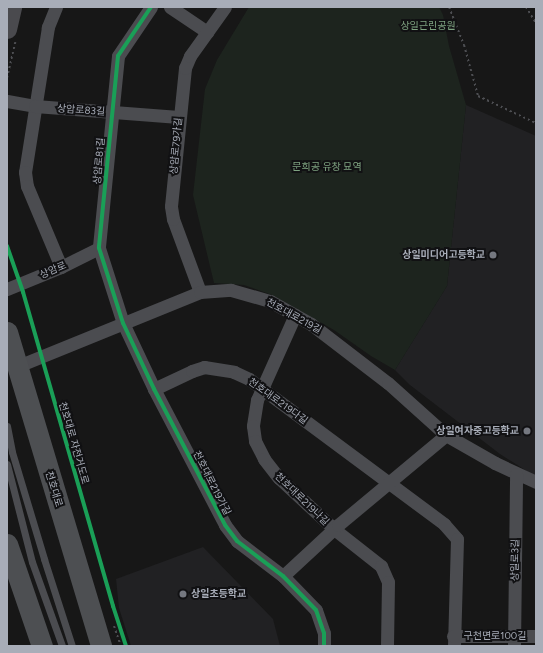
<!DOCTYPE html>
<html>
<head>
<meta charset="utf-8">
<style>
	body { margin:0 }
	#map { position:relative; width:543px; height:653px; overflow:hidden; background:#171717; font-family:Figtree,"Noto Sans KR",sans-serif }
	div>[style] { position:absolute }
	[style*='--x'] { left:calc(var(--x)*1px); top:calc(var(--y)*1px); width:calc(var(--w)*1px); rotate:calc(var(--a)*1deg) }
	.built>* { inset:0; background:#212123 }
	.green>* { inset:0; background:#1d241e }
	.path>* { height:2px; margin-top:-1px; transform-origin:0; background:repeating-linear-gradient(90deg,#4d4e52 0 2px,transparent 0 5px) }
	.lane>* { height:7px; margin:-3.5px; padding:0 3.5px; transform-origin:3.5px; border-radius:3.5px; background:#4b4c50 }
	.street>* { height:13px; margin:-6.5px; padding:0 6.5px; transform-origin:6.5px; border-radius:6.5px; background:#4b4c50 }
	.secondary>* { height:19px; margin:-9.5px; padding:0 9.5px; transform-origin:9.5px; border-radius:9.5px; background:#4a4a4e }
	.primary>* { height:21px; margin:-10.5px; padding:0 10.5px; transform-origin:10.5px; border-radius:10.5px; background:#4d4f52 }
	.cycleway>* { height:4px; margin:-2px; padding:0 2px; transform-origin:2px; border-radius:2px; background:#1a9f57 }
	.dots>* { width:11px; height:11px; translate:-50% -50%; box-sizing:border-box; border:2px solid #111113; border-radius:50% }
	span { translate:-50% -50%; white-space:nowrap; text-align:center; line-height:1.15; -webkit-text-stroke:4px #111113; paint-order:stroke }
	.park-label { font-size:10px; color:#7fa381 }
	.street-label { font-size:10px; color:#a8adb8 }
	.poi-label { font-size:10px; color:#a8adb8; font-weight:700 }
	.right { translate:-100% -50%; text-align:right }
	.left { translate:0 -50%; text-align:left }
	.frame { position:absolute; inset:0; border:8px solid #a8adb8; pointer-events:none }
</style>
</head>
<body>
<div id="map">
	<div class="built">
		<div style="clip-path:polygon(466px 105px,536px 136px,536px 477px,500px 454px,410px 385px,395px 370px,447px 286px)"></div>
		<div style="clip-path:polygon(203px 547px,273px 619px,280px 646px,131px 646px,119px 608px,116px 579px)"></div>
	</div>
	<div class="green">
		<div style="clip-path:polygon(249px 7px,439px 7px,443px 15px,449px 46px,466px 105px,447px 286px,395px 370px,371px 356px,334px 330px,272px 295px,244px 285px,214px 283px,193px 195px,205px 89px,217px 60px)"></div>
	</div>
	<div class="path">
		<div style="--x:449;--y:7;--w:41;--a:68.5"></div>
		<div style="--x:464;--y:45;--w:53;--a:74.6"></div>
		<div style="--x:478;--y:96;--w:64;--a:25"></div>
		<div style="--x:526;--y:7;--w:19;--a:58"></div>
		<div style="--x:7;--y:78;--w:37;--a:-77"></div>
		<div style="--x:114;--y:626;--w:21;--a:71"></div>
	</div>
	<div class="lane">
		<div style="--x:7;--y:426;--w:26;--a:79"></div>
		<div style="--x:12;--y:452;--w:112;--a:73.3"></div>
		<div style="--x:44;--y:559;--w:91;--a:72.2"></div>
		<div style="--x:7;--y:464;--w:101;--a:75.7"></div>
		<div style="--x:32;--y:562;--w:89;--a:70.3"></div>
	</div>
	<div class="street">
		<div style="--x:56;--y:7;--w:22;--a:112"></div>
		<div style="--x:48;--y:27;--w:147;--a:99"></div>
		<div style="--x:25;--y:172;--w:14;--a:82"></div>
		<div style="--x:27;--y:186;--w:88;--a:67.2"></div>
		<div style="--x:151;--y:7;--w:59;--a:124"></div>
		<div style="--x:118;--y:56;--w:193;--a:95.7"></div>
		<div style="--x:99;--y:248;--w:79;--a:72.3"></div>
		<div style="--x:123;--y:323;--w:73;--a:64.8"></div>
		<div style="--x:154;--y:389;--w:153;--a:62.4"></div>
		<div style="--x:225;--y:525;--w:20;--a:53"></div>
		<div style="--x:237;--y:541;--w:58;--a:37.3"></div>
		<div style="--x:283;--y:576;--w:47;--a:45.9"></div>
		<div style="--x:316;--y:610;--w:24;--a:71"></div>
		<div style="--x:324;--y:633;--w:13;--a:90"></div>
		<div style="--x:170;--y:7;--w:45;--a:34"></div>
		<div style="--x:7;--y:101;--w:28;--a:10"></div>
		<div style="--x:35;--y:106;--w:144;--a:4.4"></div>
		<div style="--x:7;--y:289;--w:58;--a:-22.2"></div>
		<div style="--x:61;--y:267;--w:42;--a:-26.6"></div>
		<div style="--x:200;--y:292;--w:78;--a:-110.3"></div>
		<div style="--x:173;--y:219;--w:13;--a:-99"></div>
		<div style="--x:171;--y:206;--w:139;--a:-84.2"></div>
		<div style="--x:185;--y:68;--w:13;--a:-67"></div>
		<div style="--x:190;--y:56;--w:60;--a:-54.5"></div>
		<div style="--x:295;--y:315;--w:93;--a:114.1"></div>
		<div style="--x:257;--y:400;--w:26;--a:99"></div>
		<div style="--x:253;--y:426;--w:15;--a:82"></div>
		<div style="--x:255;--y:441;--w:20;--a:63"></div>
		<div style="--x:264;--y:459;--w:24;--a:52"></div>
		<div style="--x:279;--y:478;--w:75;--a:42.8"></div>
		<div style="--x:334;--y:529;--w:60;--a:38.2"></div>
		<div style="--x:381;--y:566;--w:17;--a:66"></div>
		<div style="--x:388;--y:582;--w:64;--a:90.9"></div>
		<div style="--x:18;--y:366;--w:196;--a:-22.1"></div>
		<div style="--x:200;--y:292;--w:31;--a:-4"></div>
		<div style="--x:231;--y:290;--w:41;--a:15.8"></div>
		<div style="--x:270;--y:301;--w:47;--a:29.3"></div>
		<div style="--x:311;--y:324;--w:97;--a:37.5"></div>
		<div style="--x:388;--y:383;--w:78;--a:41.9"></div>
		<div style="--x:446;--y:435;--w:56;--a:29.7"></div>
		<div style="--x:495;--y:463;--w:45;--a:24.9"></div>
		<div style="--x:154;--y:389;--w:42;--a:-25.3"></div>
		<div style="--x:192;--y:371;--w:13;--a:-18"></div>
		<div style="--x:204;--y:367;--w:30;--a:9"></div>
		<div style="--x:234;--y:372;--w:17;--a:25"></div>
		<div style="--x:249;--y:379;--w:243;--a:36.6"></div>
		<div style="--x:444;--y:524;--w:20;--a:49"></div>
		<div style="--x:457;--y:539;--w:107;--a:91.6"></div>
		<div style="--x:283;--y:576;--w:75;--a:-42.8"></div>
		<div style="--x:338;--y:525;--w:141;--a:-39.8"></div>
		<div style="--x:453;--y:636;--w:83;--a:0"></div>
		<div style="--x:514;--y:646;--w:172;--a:-89.3"></div>
	</div>
	<div class="secondary">
		<div style="--x:7;--y:29;--w:23;--a:-77"></div>
	</div>
	<div class="primary">
		<div style="--x:7;--y:332;--w:328;--a:73.3"></div>
		<div style="--x:7;--y:544;--w:108;--a:71.1"></div>
	</div>
	<div class="cycleway">
		<div style="--x:151;--y:7;--w:59;--a:124"></div>
		<div style="--x:118;--y:56;--w:193;--a:95.7"></div>
		<div style="--x:99;--y:248;--w:79;--a:72.3"></div>
		<div style="--x:123;--y:323;--w:73;--a:64.8"></div>
		<div style="--x:154;--y:389;--w:153;--a:62.4"></div>
		<div style="--x:225;--y:525;--w:20;--a:53"></div>
		<div style="--x:237;--y:541;--w:58;--a:37.3"></div>
		<div style="--x:283;--y:576;--w:47;--a:45.9"></div>
		<div style="--x:316;--y:610;--w:24;--a:71"></div>
		<div style="--x:324;--y:633;--w:13;--a:90"></div>
		<div style="--x:7;--y:246;--w:49;--a:70.8"></div>
		<div style="--x:23;--y:292;--w:327;--a:74"></div>
		<div style="--x:113;--y:606;--w:42;--a:72"></div>
	</div>
	<div class="dots">
		<div style="left:493px;top:255px;background:#757880"></div>
		<div style="left:527px;top:431px;background:#757880"></div>
		<div style="left:183px;top:594px;background:#757880"></div>
	</div>
	<div class="park-label">
		<span style="left:428px;top:26px">상일근린공원</span>
		<span style="left:327px;top:167px">문희공 유창 묘역</span>
	</div>
	<div class="street-label">
		<span style="left:81px;top:110px;rotate:4deg">상암로83길</span>
		<span style="left:176px;top:146px;rotate:-85deg">상암로79가길</span>
		<span style="left:99px;top:161px;rotate:-85deg">상암로81길</span>
		<span style="left:53px;top:270px;rotate:-23deg">상암로</span>
		<span style="left:294px;top:316px;rotate:29deg">천호대로219길</span>
		<span style="left:278px;top:401px;rotate:36deg">천호대로219다길</span>
		<span style="left:74px;top:443px;rotate:74deg">천호대로 자전거도로</span>
		<span style="left:212px;top:483px;rotate:63deg">천호대로219가길</span>
		<span style="left:54px;top:489px;rotate:73deg">천호대로</span>
		<span style="left:302px;top:499px;rotate:44deg">천호대로219나길</span>
		<span style="left:515px;top:560px;rotate:-89deg">상일로3길</span>
		<span style="left:495px;top:636px">구천면로100길</span>
	</div>
	<div class="poi-label">
		<span class="right" style="left:485px;top:255px">상일미디어고등학교</span>
		<span class="right" style="left:519px;top:431px">상일여자중고등학교</span>
		<span class="left" style="left:191px;top:594px">상일초등학교</span>
	</div>
	<div class="frame"></div>
</div>
</body>
</html>
